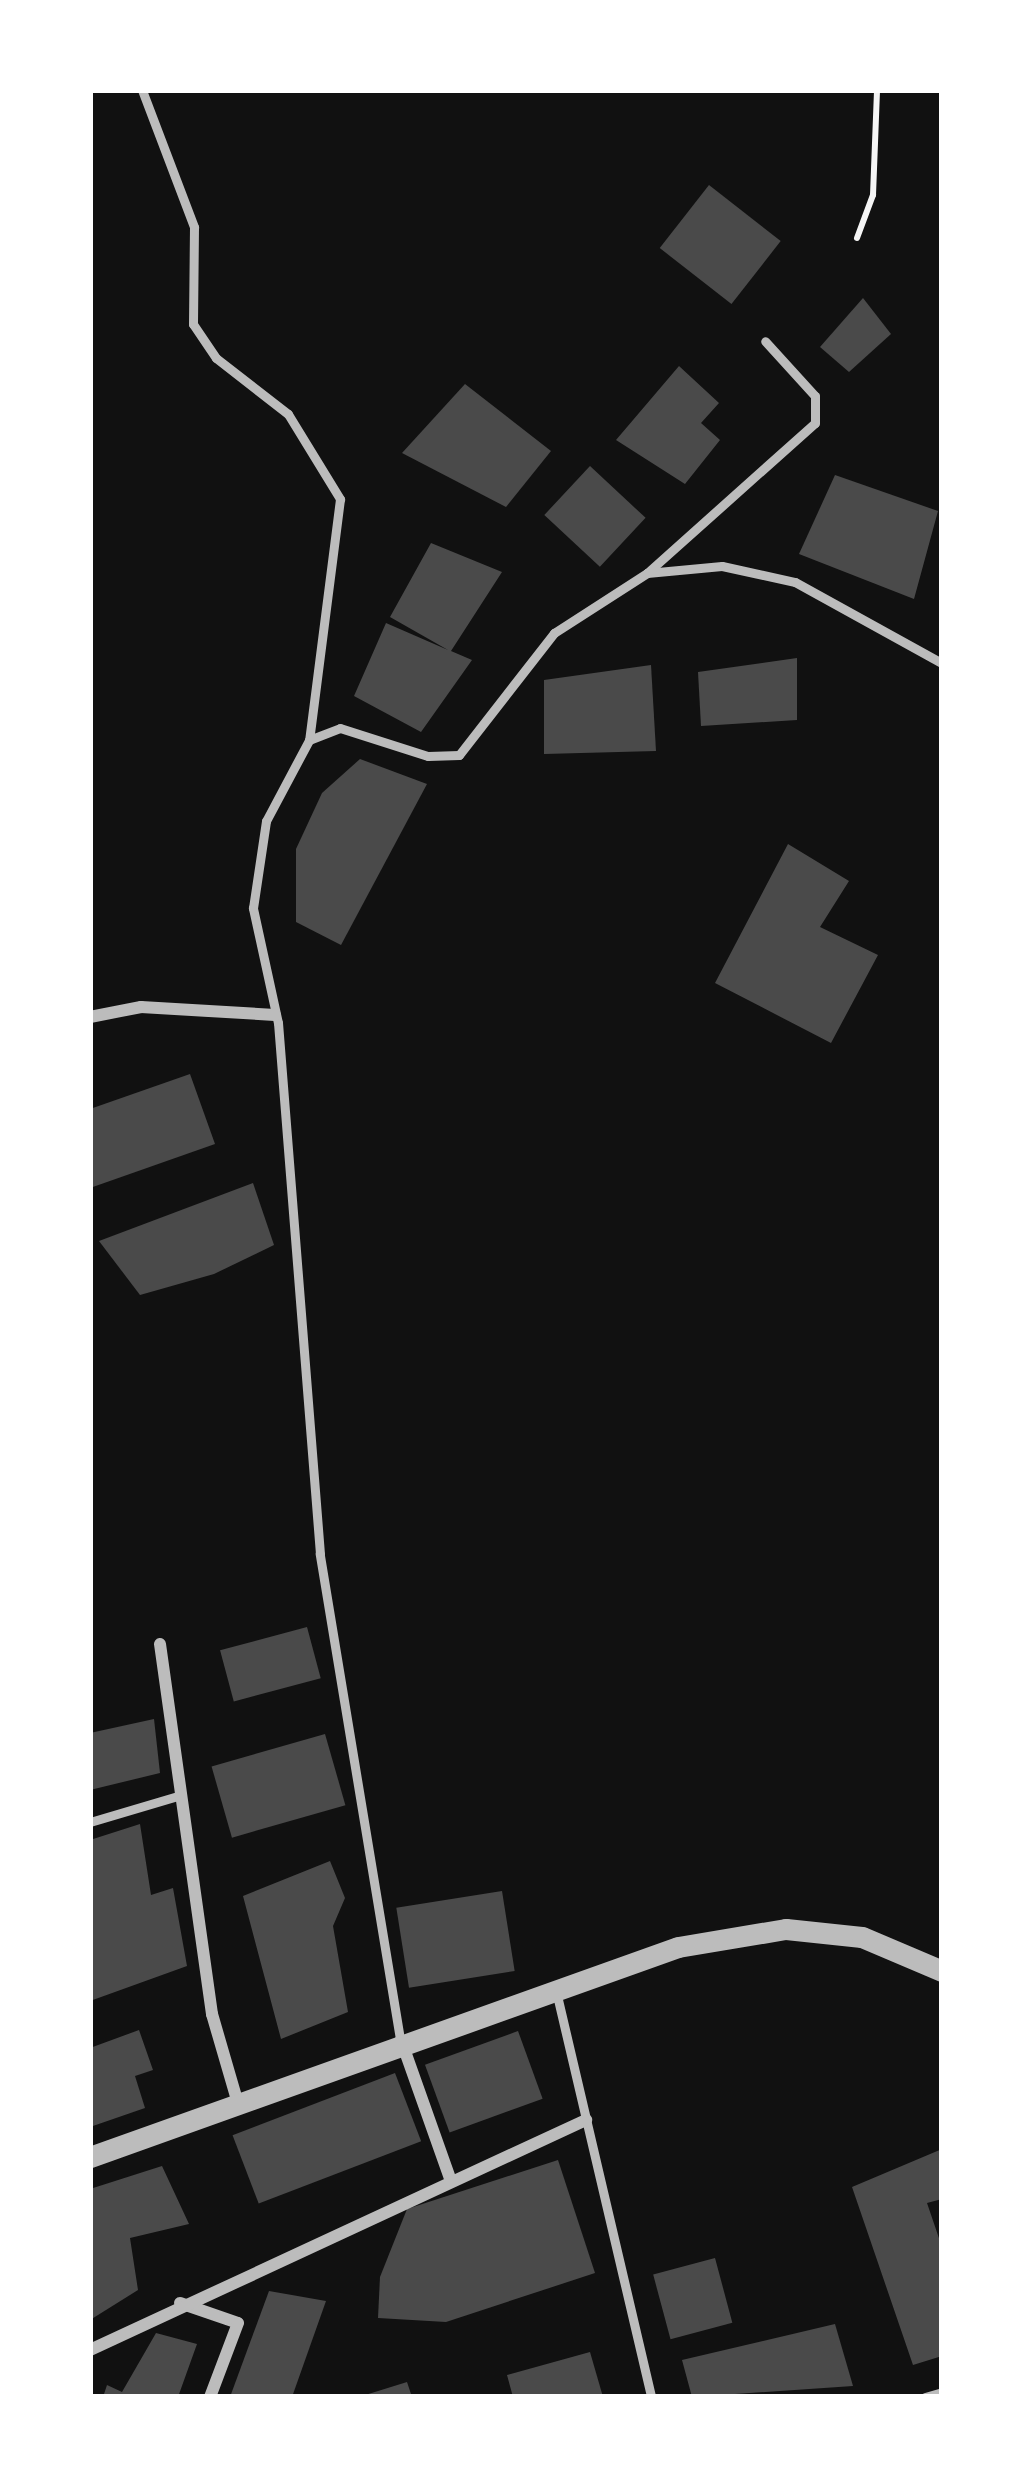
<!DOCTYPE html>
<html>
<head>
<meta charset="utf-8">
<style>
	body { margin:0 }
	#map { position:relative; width:1032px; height:2487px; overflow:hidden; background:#111; font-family:Manrope,sans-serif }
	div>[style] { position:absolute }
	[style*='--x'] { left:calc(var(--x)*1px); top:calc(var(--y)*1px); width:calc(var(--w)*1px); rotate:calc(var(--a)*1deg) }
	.building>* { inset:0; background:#4a4a4a; transform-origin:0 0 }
	.path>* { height:6px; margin:-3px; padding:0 3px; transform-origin:3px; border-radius:3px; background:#f5f5f5 }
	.service>* { height:9px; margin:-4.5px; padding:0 4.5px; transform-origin:4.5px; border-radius:4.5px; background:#bcbcbc }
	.minor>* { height:12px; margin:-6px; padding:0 6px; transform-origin:6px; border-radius:6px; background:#bcbcbc }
	.tertiary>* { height:21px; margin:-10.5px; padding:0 10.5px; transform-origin:10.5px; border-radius:10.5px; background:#bcbcbc }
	span { translate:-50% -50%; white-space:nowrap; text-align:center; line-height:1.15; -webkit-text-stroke:9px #fff; paint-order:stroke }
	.frame { position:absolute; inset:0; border:93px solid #fff; pointer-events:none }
</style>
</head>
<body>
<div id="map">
	<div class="building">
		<div style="left:709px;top:185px;width:91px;height:80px;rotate:38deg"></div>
		<div style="clip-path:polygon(863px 298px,891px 334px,849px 372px,820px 347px)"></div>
		<div style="clip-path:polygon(679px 366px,719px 403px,701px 423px,720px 440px,685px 484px,616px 440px)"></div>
		<div style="clip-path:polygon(465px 384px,551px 451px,506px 507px,402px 453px)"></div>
		<div style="left:590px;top:466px;width:76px;height:67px;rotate:43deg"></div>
		<div style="clip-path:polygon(835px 475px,938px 511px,914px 599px,799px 554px)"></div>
		<div style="clip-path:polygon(431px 543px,502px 572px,451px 651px,472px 660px,421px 732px,354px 696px,386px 623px,448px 650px,390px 617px)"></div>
		<div style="clip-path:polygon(797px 658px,797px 720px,701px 726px,698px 672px)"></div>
		<div style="clip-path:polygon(651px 665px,656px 751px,544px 754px,544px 680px)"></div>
		<div style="clip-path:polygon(360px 759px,427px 784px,341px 945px,296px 922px,296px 849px,322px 793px)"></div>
		<div style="clip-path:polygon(788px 844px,849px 881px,820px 927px,878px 955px,831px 1043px,715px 983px)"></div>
		<div style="clip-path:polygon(190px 1074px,215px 1144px,90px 1188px,90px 1109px)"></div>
		<div style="clip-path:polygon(253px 1183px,274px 1245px,214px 1274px,140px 1295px,99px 1241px)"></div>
		<div style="left:307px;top:1627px;width:53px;height:90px;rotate:75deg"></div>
		<div style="clip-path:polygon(154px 1719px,160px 1773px,90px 1790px,90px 1733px)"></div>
		<div style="left:325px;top:1734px;width:74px;height:118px;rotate:74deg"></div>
		<div style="clip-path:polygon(140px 1824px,151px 1895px,173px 1888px,187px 1966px,90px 2001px,90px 1840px)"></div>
		<div style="clip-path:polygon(330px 1861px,345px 1898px,333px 1926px,348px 2012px,281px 2039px,243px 1896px)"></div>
		<div style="left:502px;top:1891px;width:81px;height:107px;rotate:81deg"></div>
		<div style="clip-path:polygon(139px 2030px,153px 2070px,135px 2076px,145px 2108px,90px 2127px,90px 2048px)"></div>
		<div style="left:518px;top:2031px;width:72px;height:99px;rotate:70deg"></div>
		<div style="left:395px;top:2073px;width:73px;height:174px;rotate:69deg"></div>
		<div style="clip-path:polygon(942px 2149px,942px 2199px,927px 2203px,942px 2247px,942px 2356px,913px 2365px,852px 2187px)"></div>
		<div style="clip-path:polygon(558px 2160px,595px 2273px,446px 2322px,378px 2318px,380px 2277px,407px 2209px)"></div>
		<div style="clip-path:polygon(162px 2166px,189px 2224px,130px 2238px,138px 2290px,90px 2320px,90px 2189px)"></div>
		<div style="left:715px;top:2258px;width:67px;height:64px;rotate:75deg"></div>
		<div style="clip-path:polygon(269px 2291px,326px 2301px,292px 2397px,230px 2397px)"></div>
		<div style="clip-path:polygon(835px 2324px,853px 2386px,692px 2397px,682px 2360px)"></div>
		<div style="clip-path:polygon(156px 2333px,197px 2344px,178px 2397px,103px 2397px,107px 2385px,122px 2392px)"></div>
		<div style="clip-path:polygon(590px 2352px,603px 2397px,513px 2397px,507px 2375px)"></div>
		<div style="clip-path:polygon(407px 2382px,412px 2397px,362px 2397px,362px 2396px)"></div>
	</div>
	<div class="path">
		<div style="--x:857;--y:238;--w:46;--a:-69.6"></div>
		<div style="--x:873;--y:195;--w:105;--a:-87.8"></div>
	</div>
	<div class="service">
		<div style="--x:142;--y:90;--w:147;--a:69.2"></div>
		<div style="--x:194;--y:227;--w:97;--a:90.6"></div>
		<div style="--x:193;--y:324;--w:41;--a:55.9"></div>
		<div style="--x:216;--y:358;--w:91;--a:37.9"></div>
		<div style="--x:288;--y:414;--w:100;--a:58.5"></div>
		<div style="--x:340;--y:499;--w:243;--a:97.3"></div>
		<div style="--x:647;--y:573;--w:75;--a:-5.3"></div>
		<div style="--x:722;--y:566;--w:75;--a:12.4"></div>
		<div style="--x:795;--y:582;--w:168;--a:28.9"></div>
		<div style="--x:90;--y:1822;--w:95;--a:-16.5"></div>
		<div style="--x:556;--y:1991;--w:417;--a:76.8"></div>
		<div style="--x:400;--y:2039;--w:492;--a:-99.4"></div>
		<div style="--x:320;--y:1554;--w:533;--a:-94.52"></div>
		<div style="--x:278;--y:1023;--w:118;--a:-102.3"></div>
		<div style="--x:253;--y:908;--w:88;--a:-81.5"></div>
		<div style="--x:266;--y:821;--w:92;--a:-62"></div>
		<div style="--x:309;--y:740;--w:33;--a:-21"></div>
		<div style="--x:340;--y:728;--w:92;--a:17.7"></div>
		<div style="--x:428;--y:756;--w:31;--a:-2"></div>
		<div style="--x:459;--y:755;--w:155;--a:-52.1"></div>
		<div style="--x:554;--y:633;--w:111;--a:-32.8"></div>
		<div style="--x:647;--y:573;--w:225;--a:-41.8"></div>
		<div style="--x:815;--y:423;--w:27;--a:-90"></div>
		<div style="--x:815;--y:396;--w:74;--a:-132.3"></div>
		<div style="--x:925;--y:2397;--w:18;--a:-16"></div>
	</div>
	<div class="minor">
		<div style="--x:90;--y:1017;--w:52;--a:-11.1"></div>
		<div style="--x:141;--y:1007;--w:134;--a:3.4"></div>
		<div style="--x:160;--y:1644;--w:374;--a:82"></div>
		<div style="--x:212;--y:2014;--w:90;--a:73.8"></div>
		<div style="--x:401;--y:2040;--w:146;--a:70.5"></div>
		<div style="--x:180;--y:2303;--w:61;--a:19"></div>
		<div style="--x:238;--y:2323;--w:79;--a:110.7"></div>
		<div style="--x:90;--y:2350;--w:547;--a:-24.88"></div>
	</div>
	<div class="tertiary">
		<div style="--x:90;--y:2157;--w:624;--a:-19.65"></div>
		<div style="--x:678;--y:1947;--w:109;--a:-9.5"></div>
		<div style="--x:786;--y:1929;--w:76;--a:6"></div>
		<div style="--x:862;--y:1937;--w:87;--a:23"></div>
	</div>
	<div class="frame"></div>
</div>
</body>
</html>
